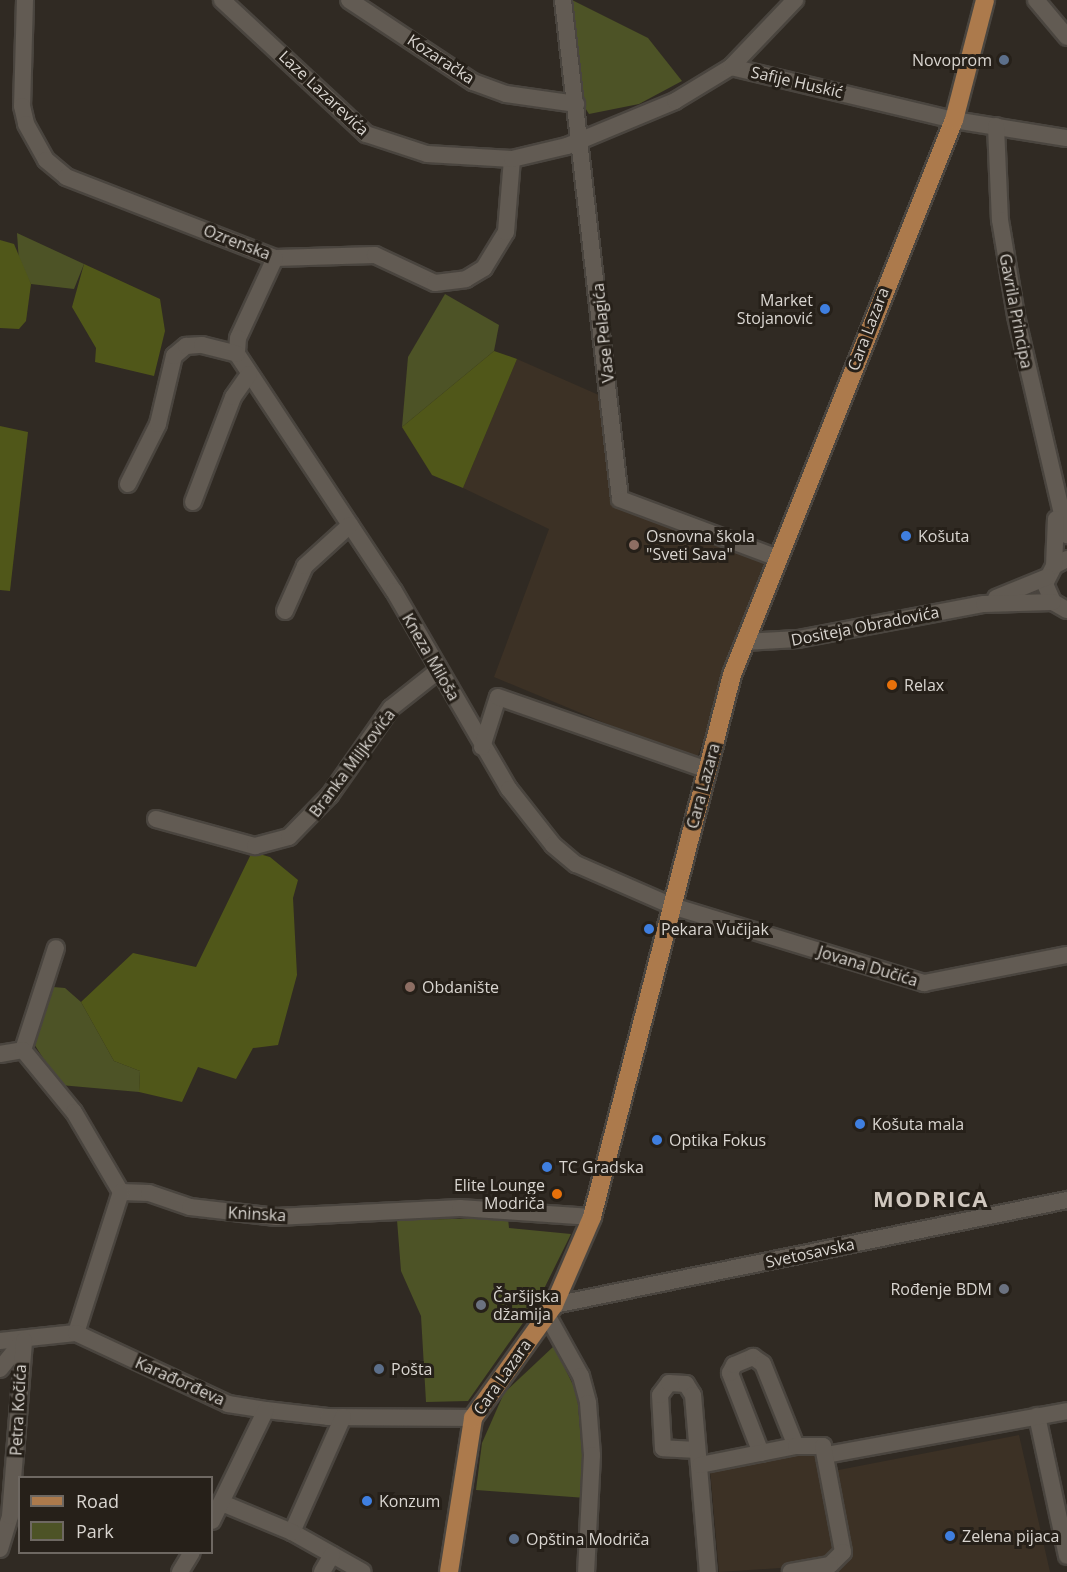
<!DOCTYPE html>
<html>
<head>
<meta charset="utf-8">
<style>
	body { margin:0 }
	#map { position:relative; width:1067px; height:1572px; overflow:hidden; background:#302a23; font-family:"Open Sans",sans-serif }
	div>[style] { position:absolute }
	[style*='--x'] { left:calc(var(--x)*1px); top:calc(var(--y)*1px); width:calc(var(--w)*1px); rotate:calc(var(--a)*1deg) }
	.built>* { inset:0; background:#3c3125 }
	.green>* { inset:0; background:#4d5326 }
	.forest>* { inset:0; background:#505719 }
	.roads { filter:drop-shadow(2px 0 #4a453f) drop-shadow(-2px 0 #4a453f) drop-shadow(0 2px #4a453f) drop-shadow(0 -2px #4a453f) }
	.minor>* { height:16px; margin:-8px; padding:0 8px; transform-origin:8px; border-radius:8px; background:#625b53 }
	.major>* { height:18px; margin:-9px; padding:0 9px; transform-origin:9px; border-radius:9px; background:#ac7a4c }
	.dots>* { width:16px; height:16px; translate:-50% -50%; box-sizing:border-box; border:3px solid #262019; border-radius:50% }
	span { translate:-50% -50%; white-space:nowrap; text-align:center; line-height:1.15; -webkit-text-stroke:6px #262019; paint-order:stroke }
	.street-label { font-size:16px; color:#d9d5d0 }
	.poi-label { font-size:16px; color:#d9d5d0 }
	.right { translate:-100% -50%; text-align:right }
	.left { translate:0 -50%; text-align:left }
	.district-label { font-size:22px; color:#d0c7be; font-weight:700; letter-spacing:1.5px }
	.legend { position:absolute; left:18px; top:1476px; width:195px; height:78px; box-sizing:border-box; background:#262019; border:2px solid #6e6862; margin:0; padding:8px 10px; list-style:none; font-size:18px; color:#d9d5d0 }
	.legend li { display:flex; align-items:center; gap:12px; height:30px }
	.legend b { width:30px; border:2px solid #6e6862 }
</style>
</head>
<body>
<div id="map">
	<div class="built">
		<div style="clip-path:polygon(517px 359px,601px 396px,612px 501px,766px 561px,696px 761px,494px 677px,549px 529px,463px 488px)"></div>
		<div style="clip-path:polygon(1019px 1435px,1050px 1572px,797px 1572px,795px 1567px,719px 1572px,710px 1469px,813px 1453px,823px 1473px)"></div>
	</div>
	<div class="green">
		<div style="clip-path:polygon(572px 0,648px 38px,682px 81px,639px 104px,589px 114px,582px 103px)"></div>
		<div style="clip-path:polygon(17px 233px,84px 264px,74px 289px,31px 284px,19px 262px)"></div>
		<div style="clip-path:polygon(445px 294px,499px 325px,494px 351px,402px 427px,408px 357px)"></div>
		<div style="clip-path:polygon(53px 987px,65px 988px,81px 1002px,114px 1061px,140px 1071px,139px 1092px,60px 1085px,31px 1039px)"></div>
		<div style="clip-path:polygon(508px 1218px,509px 1228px,571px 1234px,537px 1303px,468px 1401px,426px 1402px,421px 1316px,401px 1271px,397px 1220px)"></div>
		<div style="clip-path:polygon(554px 1346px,577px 1393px,586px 1498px,476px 1490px,482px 1443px,504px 1393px)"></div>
	</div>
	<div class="forest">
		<div style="clip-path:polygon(0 240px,14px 244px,31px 284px,26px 321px,19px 329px,0 328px)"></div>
		<div style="clip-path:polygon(84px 264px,160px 299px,165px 331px,154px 376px,95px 362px,96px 348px,72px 307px)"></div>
		<div style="clip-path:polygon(494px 351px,517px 359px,463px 488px,432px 475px,402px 427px)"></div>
		<div style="clip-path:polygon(0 426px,28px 432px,10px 591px,0 590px)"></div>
		<div style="clip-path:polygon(252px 852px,270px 857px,298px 880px,293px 898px,297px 975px,278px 1045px,253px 1048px,236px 1079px,198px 1067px,182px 1102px,139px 1092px,140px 1071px,114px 1061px,81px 1002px,133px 953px,196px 967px)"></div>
	</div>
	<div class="roads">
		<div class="minor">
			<div style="--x:25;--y:0;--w:106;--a:91.6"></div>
			<div style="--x:22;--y:106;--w:18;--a:77"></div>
			<div style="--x:26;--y:124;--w:41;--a:60.9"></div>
			<div style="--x:46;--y:160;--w:26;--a:40"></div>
			<div style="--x:66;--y:177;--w:224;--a:21.2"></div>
			<div style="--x:275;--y:258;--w:100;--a:-1.7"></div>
			<div style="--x:375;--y:255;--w:66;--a:25"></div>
			<div style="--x:435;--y:283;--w:31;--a:-7"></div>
			<div style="--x:466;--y:279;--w:21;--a:-31"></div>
			<div style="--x:484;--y:268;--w:42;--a:-58.6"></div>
			<div style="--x:506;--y:232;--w:73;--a:-85.3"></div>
			<div style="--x:222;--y:0;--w:197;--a:42.9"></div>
			<div style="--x:366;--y:134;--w:64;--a:18.2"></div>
			<div style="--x:427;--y:154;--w:85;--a:3.4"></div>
			<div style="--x:512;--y:159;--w:57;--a:-13.3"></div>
			<div style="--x:567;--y:146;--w:117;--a:-22.6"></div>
			<div style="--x:675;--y:101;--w:66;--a:-31.3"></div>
			<div style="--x:731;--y:67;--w:229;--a:13.4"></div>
			<div style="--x:954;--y:120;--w:114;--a:9.1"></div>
			<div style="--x:349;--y:0;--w:149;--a:33.5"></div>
			<div style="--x:473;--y:82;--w:35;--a:20"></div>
			<div style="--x:506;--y:94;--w:71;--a:8.1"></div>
			<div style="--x:563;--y:0;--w:502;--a:83.48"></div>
			<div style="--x:620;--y:499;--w:169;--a:20.5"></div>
			<div style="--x:1036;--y:0;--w:48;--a:50"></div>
			<div style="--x:731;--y:67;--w:93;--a:-46.3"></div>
			<div style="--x:996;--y:126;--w:94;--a:87.6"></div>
			<div style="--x:1000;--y:220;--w:97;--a:80.5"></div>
			<div style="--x:1016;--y:316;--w:225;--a:76.9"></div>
			<div style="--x:275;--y:258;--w:88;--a:114.8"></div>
			<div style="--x:238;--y:338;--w:16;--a:94"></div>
			<div style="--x:237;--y:354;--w:284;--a:56.5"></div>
			<div style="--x:394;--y:591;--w:229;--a:59.9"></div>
			<div style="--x:509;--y:789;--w:71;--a:51.8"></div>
			<div style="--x:553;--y:845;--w:30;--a:40"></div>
			<div style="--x:576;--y:864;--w:105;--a:23.6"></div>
			<div style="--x:672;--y:906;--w:264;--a:17"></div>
			<div style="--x:924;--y:983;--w:146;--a:-11.1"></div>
			<div style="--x:128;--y:484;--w:67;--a:-63.4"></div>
			<div style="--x:158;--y:424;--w:70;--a:-76.8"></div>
			<div style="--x:174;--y:356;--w:16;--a:-40"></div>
			<div style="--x:186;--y:346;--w:16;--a:-4"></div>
			<div style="--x:202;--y:345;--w:36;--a:14"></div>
			<div style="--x:193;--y:502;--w:112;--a:-69.1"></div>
			<div style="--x:233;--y:397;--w:28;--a:-55"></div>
			<div style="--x:1067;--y:559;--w:15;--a:152"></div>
			<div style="--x:1054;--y:566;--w:20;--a:117"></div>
			<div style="--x:1045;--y:584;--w:20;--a:66"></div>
			<div style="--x:1053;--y:602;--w:16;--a:30"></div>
			<div style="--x:1054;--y:566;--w:47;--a:-87.6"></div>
			<div style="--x:996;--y:598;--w:55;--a:-22.4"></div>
			<div style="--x:285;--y:611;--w:49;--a:-66"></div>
			<div style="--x:305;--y:566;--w:61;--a:-42.3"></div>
			<div style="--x:744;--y:642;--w:54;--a:-3.2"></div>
			<div style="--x:798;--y:639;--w:189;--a:-10.7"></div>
			<div style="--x:984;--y:604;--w:69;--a:-1.7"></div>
			<div style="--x:482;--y:747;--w:52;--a:-72.3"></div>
			<div style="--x:498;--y:697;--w:222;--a:19.2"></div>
			<div style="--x:156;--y:819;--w:103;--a:15.3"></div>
			<div style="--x:255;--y:846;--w:35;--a:-15"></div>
			<div style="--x:289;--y:837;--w:59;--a:-45.7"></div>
			<div style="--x:330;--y:795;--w:106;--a:-55"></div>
			<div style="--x:391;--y:708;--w:61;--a:-38.4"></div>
			<div style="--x:23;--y:1050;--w:107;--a:-72.1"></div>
			<div style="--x:0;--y:1054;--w:23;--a:-10"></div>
			<div style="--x:23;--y:1050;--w:80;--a:50.6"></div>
			<div style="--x:74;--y:1112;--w:93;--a:59.6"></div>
			<div style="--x:121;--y:1192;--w:28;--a:2"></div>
			<div style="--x:149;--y:1193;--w:43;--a:18.9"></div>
			<div style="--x:190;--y:1207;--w:87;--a:6.6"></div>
			<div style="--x:276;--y:1217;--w:184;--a:-2.8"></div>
			<div style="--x:460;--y:1208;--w:132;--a:3.9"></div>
			<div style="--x:554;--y:1305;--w:524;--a:-11.57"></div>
			<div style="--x:547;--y:1315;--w:70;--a:60.9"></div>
			<div style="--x:581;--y:1376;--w:28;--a:75"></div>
			<div style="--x:588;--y:1403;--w:52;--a:85.6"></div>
			<div style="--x:592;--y:1455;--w:117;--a:92.9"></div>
			<div style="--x:76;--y:1333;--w:148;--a:-72.3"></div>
			<div style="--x:0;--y:1341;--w:76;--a:-6"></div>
			<div style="--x:76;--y:1333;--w:168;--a:25"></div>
			<div style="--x:228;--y:1404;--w:38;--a:9"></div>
			<div style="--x:266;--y:1410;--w:62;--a:6.4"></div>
			<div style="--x:328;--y:1417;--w:145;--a:0.4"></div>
			<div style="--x:0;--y:1369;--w:36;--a:-51"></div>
			<div style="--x:1037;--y:1416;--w:143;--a:77.9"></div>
			<div style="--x:343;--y:1417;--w:126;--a:113.9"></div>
			<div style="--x:292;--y:1532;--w:81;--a:29.4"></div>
			<div style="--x:697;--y:1450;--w:34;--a:-177"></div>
			<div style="--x:663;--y:1448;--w:53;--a:-93.2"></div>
			<div style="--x:660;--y:1395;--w:15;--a:-53"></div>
			<div style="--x:669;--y:1383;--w:17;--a:3"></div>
			<div style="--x:686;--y:1384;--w:13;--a:58"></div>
			<div style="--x:693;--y:1395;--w:178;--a:85.2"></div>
			<div style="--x:761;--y:1453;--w:86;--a:-111.2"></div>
			<div style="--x:730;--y:1373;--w:9;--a:-63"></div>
			<div style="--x:734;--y:1365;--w:21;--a:-23"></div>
			<div style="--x:753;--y:1357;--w:12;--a:35"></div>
			<div style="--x:763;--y:1364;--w:88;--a:68.1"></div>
			<div style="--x:826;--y:1455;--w:245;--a:-10.3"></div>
			<div style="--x:700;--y:1465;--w:98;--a:-11.2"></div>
			<div style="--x:796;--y:1446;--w:27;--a:0"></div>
			<div style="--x:823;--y:1446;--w:108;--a:79.3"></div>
			<div style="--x:843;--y:1552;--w:18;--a:135"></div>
			<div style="--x:830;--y:1565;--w:40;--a:170"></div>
			<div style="--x:222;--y:1503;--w:76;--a:22.5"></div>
			<div style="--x:212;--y:1521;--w:123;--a:-64.1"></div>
			<div style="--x:0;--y:1549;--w:34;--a:-73"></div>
			<div style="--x:10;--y:1516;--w:176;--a:-85.4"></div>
			<div style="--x:180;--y:1572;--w:23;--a:-59"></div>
			<div style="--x:322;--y:1572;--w:20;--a:-60"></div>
		</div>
		<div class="major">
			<div style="--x:449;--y:1572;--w:156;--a:-81.1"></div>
			<div style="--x:473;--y:1418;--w:139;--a:-54.4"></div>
			<div style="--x:554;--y:1305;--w:96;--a:-66.6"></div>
			<div style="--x:592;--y:1217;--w:560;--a:-75.52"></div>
			<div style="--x:732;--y:675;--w:598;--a:-68.2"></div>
			<div style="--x:954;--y:120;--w:124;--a:-75.5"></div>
		</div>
	</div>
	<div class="dots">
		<div style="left:1004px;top:60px;background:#5c6f8a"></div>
		<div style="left:825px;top:309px;background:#3f7fe0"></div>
		<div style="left:906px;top:536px;background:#3f7fe0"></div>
		<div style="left:634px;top:545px;background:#8d6e63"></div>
		<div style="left:892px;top:685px;background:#e8710a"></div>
		<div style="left:649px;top:929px;background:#3f7fe0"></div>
		<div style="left:410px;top:987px;background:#8d6e63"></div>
		<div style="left:860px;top:1124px;background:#3f7fe0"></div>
		<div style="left:657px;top:1140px;background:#3f7fe0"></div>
		<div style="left:547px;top:1167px;background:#3f7fe0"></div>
		<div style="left:557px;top:1194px;background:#e8710a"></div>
		<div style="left:1004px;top:1289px;background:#6b7280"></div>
		<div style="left:481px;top:1305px;background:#6b7280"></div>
		<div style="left:379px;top:1369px;background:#5c6f8a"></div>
		<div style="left:367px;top:1501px;background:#3f7fe0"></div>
		<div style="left:950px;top:1536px;background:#3f7fe0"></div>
		<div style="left:514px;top:1539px;background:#5c6f8a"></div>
	</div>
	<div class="street-label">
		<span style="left:441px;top:59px;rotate:33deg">Kozaračka</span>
		<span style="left:797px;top:82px;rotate:13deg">Safije Huskić</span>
		<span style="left:324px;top:93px;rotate:43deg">Laze Lazarevića</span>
		<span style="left:237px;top:242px;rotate:21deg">Ozrenska</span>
		<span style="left:1016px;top:311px;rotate:79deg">Gavrila Principa</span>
		<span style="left:868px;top:329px;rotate:-69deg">Cara Lazara</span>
		<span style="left:603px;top:333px;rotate:-96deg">Vase Pelagića</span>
		<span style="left:865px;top:626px;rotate:-11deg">Dositeja Obradovića</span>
		<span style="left:431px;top:657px;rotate:60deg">Kneza Miloša</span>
		<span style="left:352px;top:763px;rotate:-53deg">Branka Miljkovića</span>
		<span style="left:703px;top:786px;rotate:-75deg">Cara Lazara</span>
		<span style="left:868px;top:966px;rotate:17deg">Jovana Dučića</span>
		<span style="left:257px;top:1214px;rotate:3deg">Kninska</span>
		<span style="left:810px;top:1253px;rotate:-12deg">Svetosavska</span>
		<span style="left:502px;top:1377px;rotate:-55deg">Cara Lazara</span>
		<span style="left:180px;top:1381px;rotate:24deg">Karađorđeva</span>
		<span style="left:18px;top:1410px;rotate:-87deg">Petra Kočića</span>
	</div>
	<div class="poi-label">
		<span class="right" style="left:992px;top:60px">Novoprom</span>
		<span class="right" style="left:813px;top:309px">Market<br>Stojanović</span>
		<span class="left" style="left:646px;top:545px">Osnovna škola<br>"Sveti Sava"</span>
		<span class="left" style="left:918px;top:536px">Košuta</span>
		<span class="left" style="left:904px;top:685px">Relax</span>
		<span class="left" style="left:661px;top:929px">Pekara Vučijak</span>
		<span class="left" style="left:422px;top:987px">Obdanište</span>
		<span class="left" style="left:872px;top:1124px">Košuta mala</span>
		<span class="left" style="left:669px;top:1140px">Optika Fokus</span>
		<span class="left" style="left:559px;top:1167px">TC Gradska</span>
		<span class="right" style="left:545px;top:1194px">Elite Lounge<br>Modriča</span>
		<span class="right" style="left:992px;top:1289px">Rođenje BDM</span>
		<span class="left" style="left:493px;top:1305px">Čaršijska<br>džamija</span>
		<span class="left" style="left:391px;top:1369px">Pošta</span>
		<span class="left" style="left:379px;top:1501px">Konzum</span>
		<span class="left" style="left:962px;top:1536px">Zelena pijaca</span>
		<span class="left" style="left:526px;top:1539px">Opština Modriča</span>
	</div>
	<div class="district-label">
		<span style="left:931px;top:1199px">MODRICA</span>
	</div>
	<ul class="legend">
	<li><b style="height:8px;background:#ac7a4c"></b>Road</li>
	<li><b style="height:16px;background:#4d5326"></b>Park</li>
	</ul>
</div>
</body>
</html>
